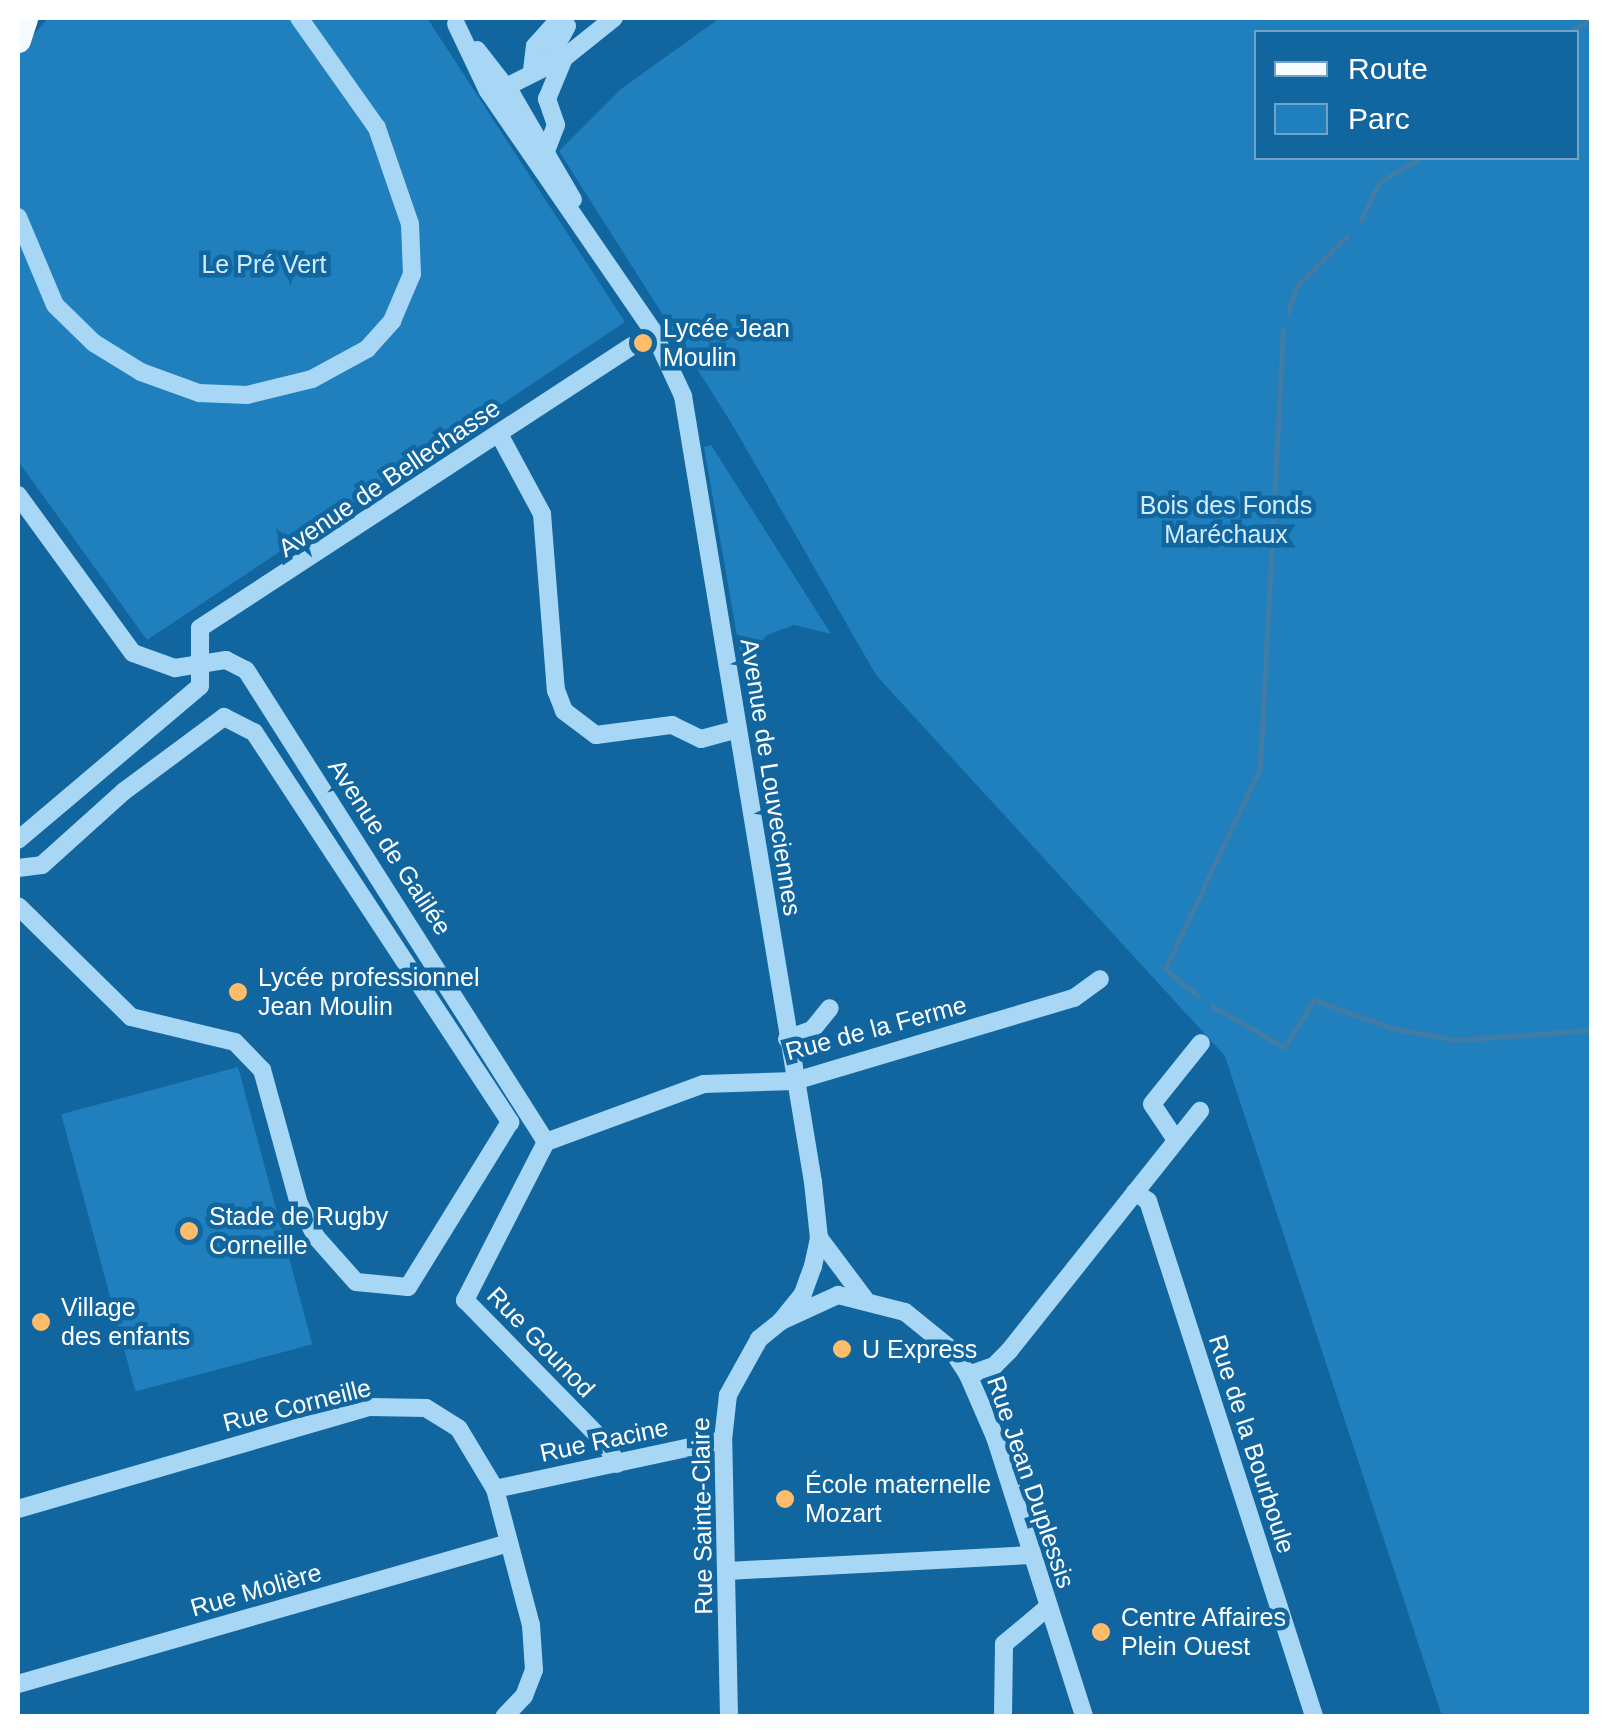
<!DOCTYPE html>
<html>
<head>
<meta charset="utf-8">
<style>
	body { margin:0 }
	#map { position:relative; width:1609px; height:1734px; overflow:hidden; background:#1166a0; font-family:Arial,sans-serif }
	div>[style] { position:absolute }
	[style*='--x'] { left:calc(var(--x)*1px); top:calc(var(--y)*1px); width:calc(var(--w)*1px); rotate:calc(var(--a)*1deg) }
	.green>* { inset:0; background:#1f80bd; transform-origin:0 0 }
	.stream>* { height:5px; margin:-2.5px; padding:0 2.5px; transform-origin:2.5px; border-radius:2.5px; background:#417ca4 }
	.minor>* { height:18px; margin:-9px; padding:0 9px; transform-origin:9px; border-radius:9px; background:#a8d7f5 }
	.major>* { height:25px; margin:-12.5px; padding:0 12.5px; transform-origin:12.5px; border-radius:12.5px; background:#f6fbff }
	.dots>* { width:28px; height:28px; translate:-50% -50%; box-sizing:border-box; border:5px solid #1166a0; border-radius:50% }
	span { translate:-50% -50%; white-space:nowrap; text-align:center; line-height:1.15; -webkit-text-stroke:9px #1166a0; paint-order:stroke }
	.park-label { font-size:25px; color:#d1edfe }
	.poi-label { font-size:25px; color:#fff }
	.left { translate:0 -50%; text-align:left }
	.street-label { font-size:25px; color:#fff }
	.frame { position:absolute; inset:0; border:20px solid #fff; pointer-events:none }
	.legend { position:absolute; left:1254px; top:30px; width:325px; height:130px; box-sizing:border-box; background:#1166a0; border:2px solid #70a3c6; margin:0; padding:12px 18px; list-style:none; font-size:30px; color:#fff }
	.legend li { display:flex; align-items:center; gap:20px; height:50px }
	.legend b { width:50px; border:2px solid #70a3c6 }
</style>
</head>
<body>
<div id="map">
	<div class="green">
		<div style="clip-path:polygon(48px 18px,427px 18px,625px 322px,147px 640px,18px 461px,18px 53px)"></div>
		<div style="clip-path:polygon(evenodd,720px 18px,1591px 18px,1591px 1716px,1442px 1716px,1225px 1056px,876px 675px,732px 424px,559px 151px,621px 89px,720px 18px,1256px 32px,1576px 32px,1576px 158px,1256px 158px,1256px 32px)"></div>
		<div style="clip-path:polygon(711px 445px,831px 634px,794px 625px,767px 635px,742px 664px,704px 447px)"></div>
		<div style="left:238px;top:1067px;width:287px;height:183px;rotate:75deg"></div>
	</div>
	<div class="stream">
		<div style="--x:1570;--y:32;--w:26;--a:-31"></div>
		<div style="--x:1361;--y:220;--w:41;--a:-64.1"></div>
		<div style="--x:1379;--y:183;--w:47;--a:-32"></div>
		<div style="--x:1288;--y:312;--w:26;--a:-72"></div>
		<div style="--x:1296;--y:287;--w:72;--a:-45"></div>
		<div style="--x:1198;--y:996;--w:43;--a:-140.7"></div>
		<div style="--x:1165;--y:969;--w:222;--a:-64.7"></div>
		<div style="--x:1260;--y:768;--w:440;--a:-87"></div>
		<div style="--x:1212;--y:1006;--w:83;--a:29.7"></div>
		<div style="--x:1284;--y:1047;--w:56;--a:-57.4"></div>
		<div style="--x:1314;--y:1000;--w:82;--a:20"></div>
		<div style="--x:1391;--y:1028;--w:66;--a:10.5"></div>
		<div style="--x:1456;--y:1040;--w:136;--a:-4.2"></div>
	</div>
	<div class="minor">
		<div style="--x:456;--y:24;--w:74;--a:64.5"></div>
		<div style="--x:488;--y:91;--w:291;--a:55.5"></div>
		<div style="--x:653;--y:331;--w:72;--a:65.2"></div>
		<div style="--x:683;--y:396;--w:797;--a:80.61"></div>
		<div style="--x:813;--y:1182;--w:56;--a:83.9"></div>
		<div style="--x:819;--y:1238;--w:29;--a:102"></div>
		<div style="--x:813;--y:1266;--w:30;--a:110"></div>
		<div style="--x:803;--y:1294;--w:35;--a:129"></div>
		<div style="--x:477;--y:50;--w:57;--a:52.1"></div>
		<div style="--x:512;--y:95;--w:121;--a:59.8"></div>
		<div style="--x:532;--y:70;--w:24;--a:-83"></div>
		<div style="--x:535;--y:46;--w:38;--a:-48"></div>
		<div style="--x:500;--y:90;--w:49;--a:-26.6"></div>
		<div style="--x:544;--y:68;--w:48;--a:-61.3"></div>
		<div style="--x:547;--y:99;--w:44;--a:-67.5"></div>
		<div style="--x:564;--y:58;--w:64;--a:-38.7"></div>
		<div style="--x:546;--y:151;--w:28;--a:-69"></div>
		<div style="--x:556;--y:125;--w:28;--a:-109"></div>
		<div style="--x:18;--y:217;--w:95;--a:67.2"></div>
		<div style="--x:55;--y:305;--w:54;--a:44.3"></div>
		<div style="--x:94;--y:343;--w:55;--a:31.7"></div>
		<div style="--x:141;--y:372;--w:62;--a:19.9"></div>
		<div style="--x:199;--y:393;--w:48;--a:2.4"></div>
		<div style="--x:247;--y:395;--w:67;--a:-13.8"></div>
		<div style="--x:312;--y:379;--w:63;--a:-28.6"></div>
		<div style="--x:367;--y:349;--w:38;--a:-48"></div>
		<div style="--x:392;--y:321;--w:51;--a:-66.9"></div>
		<div style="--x:412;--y:274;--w:50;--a:-92.3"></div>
		<div style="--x:410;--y:224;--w:102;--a:-109"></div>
		<div style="--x:377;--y:128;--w:135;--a:-125.3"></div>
		<div style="--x:499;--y:434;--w:91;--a:61.7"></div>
		<div style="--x:542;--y:514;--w:177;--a:85.5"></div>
		<div style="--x:556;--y:690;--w:22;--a:69"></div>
		<div style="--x:564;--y:711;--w:40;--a:37"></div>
		<div style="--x:596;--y:735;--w:77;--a:-7.5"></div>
		<div style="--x:672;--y:725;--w:32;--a:26"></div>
		<div style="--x:701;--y:739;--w:38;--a:-15"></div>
		<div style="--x:18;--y:495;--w:195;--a:54"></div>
		<div style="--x:133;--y:653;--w:45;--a:19.7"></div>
		<div style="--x:175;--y:668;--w:52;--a:-8.9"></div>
		<div style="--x:226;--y:660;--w:22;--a:27"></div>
		<div style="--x:246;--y:670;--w:559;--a:57.56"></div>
		<div style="--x:18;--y:840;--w:238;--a:-40.2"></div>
		<div style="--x:200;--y:686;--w:58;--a:-90"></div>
		<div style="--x:200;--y:628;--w:516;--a:-33.14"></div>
		<div style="--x:18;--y:868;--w:24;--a:-7"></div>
		<div style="--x:42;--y:865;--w:109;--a:-42"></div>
		<div style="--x:123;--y:792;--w:126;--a:-36.6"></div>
		<div style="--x:224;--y:717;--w:34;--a:27"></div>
		<div style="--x:254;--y:732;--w:467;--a:56.7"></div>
		<div style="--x:510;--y:1122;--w:194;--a:121.7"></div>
		<div style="--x:408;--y:1287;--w:52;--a:-174.5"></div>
		<div style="--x:356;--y:1282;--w:60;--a:-131.6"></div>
		<div style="--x:316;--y:1237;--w:37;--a:-117"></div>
		<div style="--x:299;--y:1204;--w:139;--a:-105.4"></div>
		<div style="--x:262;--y:1070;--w:39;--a:-134"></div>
		<div style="--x:235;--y:1042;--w:107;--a:-166.5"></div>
		<div style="--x:131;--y:1017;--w:158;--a:-135.5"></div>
		<div style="--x:787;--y:1039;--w:27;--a:-20"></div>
		<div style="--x:812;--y:1030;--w:28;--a:-51"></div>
		<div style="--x:1176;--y:1140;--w:43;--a:-123.7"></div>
		<div style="--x:1152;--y:1104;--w:78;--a:-51.2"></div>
		<div style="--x:546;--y:1142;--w:168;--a:-20.2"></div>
		<div style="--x:704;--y:1084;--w:91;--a:-1.9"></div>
		<div style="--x:795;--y:1081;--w:291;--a:-16.6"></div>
		<div style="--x:1074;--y:998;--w:32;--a:-36"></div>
		<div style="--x:546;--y:1142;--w:178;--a:117.1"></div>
		<div style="--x:465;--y:1300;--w:200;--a:45.6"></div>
		<div style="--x:605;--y:1443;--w:24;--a:60"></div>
		<div style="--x:1135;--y:1192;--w:16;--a:35"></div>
		<div style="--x:1148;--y:1201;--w:541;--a:72.13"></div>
		<div style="--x:819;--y:1238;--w:75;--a:53.1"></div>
		<div style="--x:968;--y:1375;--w:28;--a:-19"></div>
		<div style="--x:994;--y:1366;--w:21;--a:-45"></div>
		<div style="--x:1009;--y:1351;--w:307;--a:-51.5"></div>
		<div style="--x:495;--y:1489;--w:233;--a:-12.1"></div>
		<div style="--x:18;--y:1509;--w:366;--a:-16.2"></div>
		<div style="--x:370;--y:1407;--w:56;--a:1"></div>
		<div style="--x:426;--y:1408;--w:39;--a:32"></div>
		<div style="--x:459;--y:1429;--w:70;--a:59"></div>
		<div style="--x:495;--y:1489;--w:141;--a:75.2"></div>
		<div style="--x:531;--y:1625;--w:45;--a:86.2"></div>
		<div style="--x:534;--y:1670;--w:28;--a:111"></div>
		<div style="--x:524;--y:1696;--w:28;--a:134"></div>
		<div style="--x:727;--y:1571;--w:304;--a:-3"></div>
		<div style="--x:18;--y:1684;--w:511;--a:-16.02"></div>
		<div style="--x:729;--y:1716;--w:276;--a:-91.2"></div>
		<div style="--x:723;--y:1440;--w:45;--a:-83.7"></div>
		<div style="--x:728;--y:1395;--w:64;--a:-61"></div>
		<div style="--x:759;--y:1339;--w:28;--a:-39"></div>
		<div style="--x:781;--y:1321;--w:63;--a:-24.5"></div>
		<div style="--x:838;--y:1295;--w:69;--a:14.2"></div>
		<div style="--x:905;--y:1312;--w:60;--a:39"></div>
		<div style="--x:952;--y:1350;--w:30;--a:57"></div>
		<div style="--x:968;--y:1375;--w:68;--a:66.5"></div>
		<div style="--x:995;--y:1437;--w:293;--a:72.3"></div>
		<div style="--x:1003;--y:1716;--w:72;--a:-89.2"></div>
		<div style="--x:1004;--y:1644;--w:57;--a:-40.1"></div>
	</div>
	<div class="major">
		<div style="--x:18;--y:40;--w:23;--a:-72"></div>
	</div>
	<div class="dots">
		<div style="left:643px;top:343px;background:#ffbd6c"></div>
		<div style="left:238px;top:992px;background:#ffbd6c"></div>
		<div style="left:189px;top:1231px;background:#ffbd6c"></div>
		<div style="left:41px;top:1322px;background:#ffbd6c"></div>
		<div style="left:842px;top:1349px;background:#ffbd6c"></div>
		<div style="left:785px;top:1499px;background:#ffbd6c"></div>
		<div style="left:1101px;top:1632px;background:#ffbd6c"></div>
	</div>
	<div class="park-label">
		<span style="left:264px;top:264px">Le Pré Vert</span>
		<span style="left:1226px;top:520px">Bois des Fonds<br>Maréchaux</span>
	</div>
	<div class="poi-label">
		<span class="left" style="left:663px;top:343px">Lycée Jean<br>Moulin</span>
		<span class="left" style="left:258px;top:992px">Lycée professionnel<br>Jean Moulin</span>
		<span class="left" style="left:209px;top:1231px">Stade de Rugby<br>Corneille</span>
		<span class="left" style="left:61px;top:1322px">Village<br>des enfants</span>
		<span class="left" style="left:862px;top:1349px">U Express</span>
		<span class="left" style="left:805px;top:1499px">École maternelle<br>Mozart</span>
		<span class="left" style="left:1121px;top:1632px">Centre Affaires<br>Plein Ouest</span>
	</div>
	<div class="street-label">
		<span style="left:389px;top:478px;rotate:-34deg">Avenue de Bellechasse</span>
		<span style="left:771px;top:777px;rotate:81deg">Avenue de Louveciennes</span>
		<span style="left:390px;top:847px;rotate:57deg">Avenue de Galilée</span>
		<span style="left:876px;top:1028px;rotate:-15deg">Rue de la Ferme</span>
		<span style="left:541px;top:1342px;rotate:46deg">Rue Gounod</span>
		<span style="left:297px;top:1405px;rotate:-14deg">Rue Corneille</span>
		<span style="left:604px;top:1440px;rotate:-12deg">Rue Racine</span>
		<span style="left:1252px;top:1444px;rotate:72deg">Rue de la Bourboule</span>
		<span style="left:1031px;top:1482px;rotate:71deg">Rue Jean Duplessis</span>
		<span style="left:702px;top:1516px;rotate:-91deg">Rue Sainte-Claire</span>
		<span style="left:256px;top:1590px;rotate:-16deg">Rue Molière</span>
	</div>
	<div class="frame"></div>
	<ul class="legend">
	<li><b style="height:12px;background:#f6fbff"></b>Route</li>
	<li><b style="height:28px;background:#1f80bd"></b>Parc</li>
	</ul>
</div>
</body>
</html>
